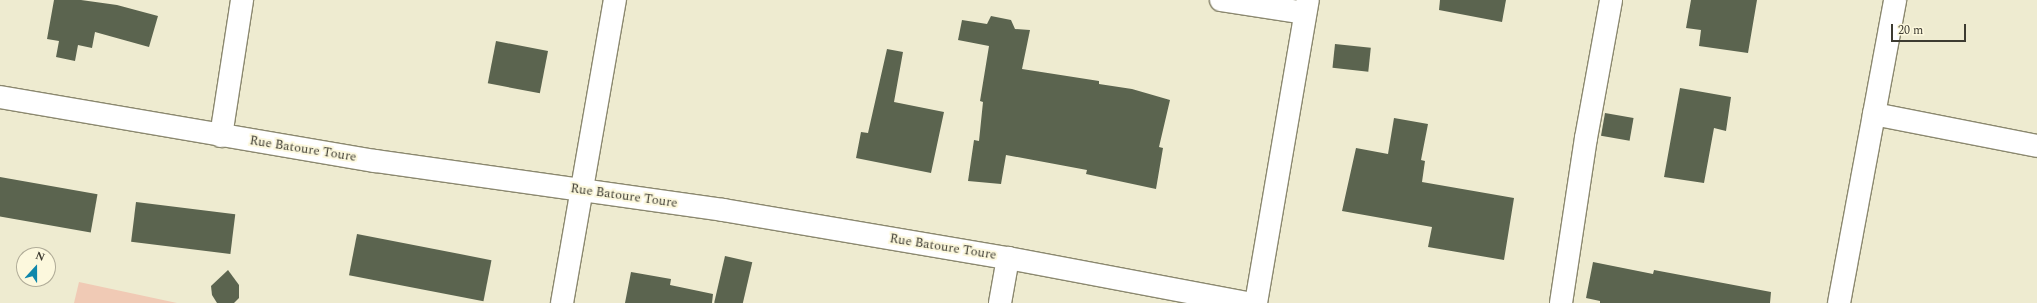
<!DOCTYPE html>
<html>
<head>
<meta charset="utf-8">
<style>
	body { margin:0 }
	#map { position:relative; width:2037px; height:303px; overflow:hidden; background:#eeebd0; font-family:Spectral,serif }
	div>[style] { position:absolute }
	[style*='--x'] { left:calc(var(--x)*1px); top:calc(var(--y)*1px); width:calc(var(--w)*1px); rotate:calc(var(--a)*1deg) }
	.green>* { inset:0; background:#f0cab5 }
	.building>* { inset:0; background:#5b644f; transform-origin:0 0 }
	.roads { filter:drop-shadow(1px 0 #8b886f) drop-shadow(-1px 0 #8b886f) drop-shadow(0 1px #8b886f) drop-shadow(0 -1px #8b886f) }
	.minor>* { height:22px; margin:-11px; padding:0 11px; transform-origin:11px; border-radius:11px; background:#fff }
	span { translate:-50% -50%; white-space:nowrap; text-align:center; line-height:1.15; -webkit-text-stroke:4px #fcf8dd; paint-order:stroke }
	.street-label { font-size:13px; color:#3d3b31 }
	.north { position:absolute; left:16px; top:247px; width:40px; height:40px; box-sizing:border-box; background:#fcf8dd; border:1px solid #b0ac98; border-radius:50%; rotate:21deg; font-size:11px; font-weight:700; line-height:16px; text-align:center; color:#3d3b31 }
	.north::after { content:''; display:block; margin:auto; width:14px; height:18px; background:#0f87ab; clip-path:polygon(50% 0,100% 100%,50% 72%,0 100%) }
	.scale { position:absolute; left:1891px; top:24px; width:75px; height:18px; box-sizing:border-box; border:2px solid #3d3b31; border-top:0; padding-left:5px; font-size:12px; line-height:14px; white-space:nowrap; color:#3d3b31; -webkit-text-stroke:3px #fcf8dd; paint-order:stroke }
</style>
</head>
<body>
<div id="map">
	<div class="green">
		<div style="clip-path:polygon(79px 282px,177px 303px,74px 303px)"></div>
	</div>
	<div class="building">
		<div style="clip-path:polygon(54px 0,81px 0,117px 5px,158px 16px,149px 47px,95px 32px,92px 48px,78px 45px,75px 61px,56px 57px,59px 41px,47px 39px)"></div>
		<div style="clip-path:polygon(1440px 0,1506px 0,1502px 22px,1439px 10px)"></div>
		<div style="clip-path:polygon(1691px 0,1757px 0,1748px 53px,1699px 46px,1701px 30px,1686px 28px)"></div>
		<div style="clip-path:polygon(991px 16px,1011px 20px,1015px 29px,1030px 30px,1022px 69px,1099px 81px,1099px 84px,1132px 89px,1170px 100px,1159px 147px,1163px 148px,1156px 189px,1086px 174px,1087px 170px,1006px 155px,1001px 184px,968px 181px,974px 140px,979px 141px,983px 102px,980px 101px,989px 46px,958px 40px,962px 20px,987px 24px)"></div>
		<div style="left:496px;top:41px;width:53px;height:43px;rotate:11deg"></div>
		<div style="left:1335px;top:44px;width:36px;height:24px;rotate:6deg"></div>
		<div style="clip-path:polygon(887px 49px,903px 52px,894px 102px,944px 112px,931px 173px,856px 158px,861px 132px,868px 133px)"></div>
		<div style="clip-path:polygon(1680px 88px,1731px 97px,1726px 131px,1714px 128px,1704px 183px,1664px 177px)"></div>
		<div style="left:1605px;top:113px;width:29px;height:23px;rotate:10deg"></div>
		<div style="clip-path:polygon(1394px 118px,1428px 124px,1421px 160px,1425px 161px,1422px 182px,1514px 198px,1504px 260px,1428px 247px,1432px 227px,1342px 211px,1356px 148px,1388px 154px)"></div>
		<div style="left:0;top:177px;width:99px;height:39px;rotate:10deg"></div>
		<div style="left:136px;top:202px;width:100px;height:40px;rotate:7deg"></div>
		<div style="left:357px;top:234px;width:137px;height:42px;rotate:11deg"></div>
		<div style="left:725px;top:256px;width:28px;height:48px;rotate:13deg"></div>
		<div style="clip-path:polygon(1593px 262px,1653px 274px,1654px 270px,1771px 292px,1770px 303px,1600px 303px,1600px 301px,1586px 298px)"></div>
		<div style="clip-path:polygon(228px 270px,239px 285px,239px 298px,234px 303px,217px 303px,212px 295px,211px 286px)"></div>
		<div style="clip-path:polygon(631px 272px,671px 279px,670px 285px,713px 294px,712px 303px,625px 303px)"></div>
	</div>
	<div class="roads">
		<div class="minor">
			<div style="--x:1221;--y:0;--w:85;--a:8.8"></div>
			<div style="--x:0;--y:97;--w:380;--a:9.7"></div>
			<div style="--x:375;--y:161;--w:351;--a:8"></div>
			<div style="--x:723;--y:210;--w:289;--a:9.6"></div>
			<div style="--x:1008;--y:258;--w:242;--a:10.7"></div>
			<div style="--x:1874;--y:114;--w:166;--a:11.1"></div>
			<div style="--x:221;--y:136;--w:138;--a:-81.2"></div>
			<div style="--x:562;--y:303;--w:308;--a:-80.1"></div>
			<div style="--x:1000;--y:303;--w:46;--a:-79.9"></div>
			<div style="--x:1256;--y:303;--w:307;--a:-80.3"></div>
			<div style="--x:1561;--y:303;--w:167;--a:-81.4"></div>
			<div style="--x:1586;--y:138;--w:140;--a:-79.7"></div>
			<div style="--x:1839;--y:303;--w:308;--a:-79.5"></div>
		</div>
	</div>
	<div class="street-label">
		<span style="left:303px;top:149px;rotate:9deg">Rue Batoure Toure</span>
		<span style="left:624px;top:196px;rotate:8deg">Rue Batoure Toure</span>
		<span style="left:943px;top:247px;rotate:9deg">Rue Batoure Toure</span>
	</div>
	<div class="north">N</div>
	<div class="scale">20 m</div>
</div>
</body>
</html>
